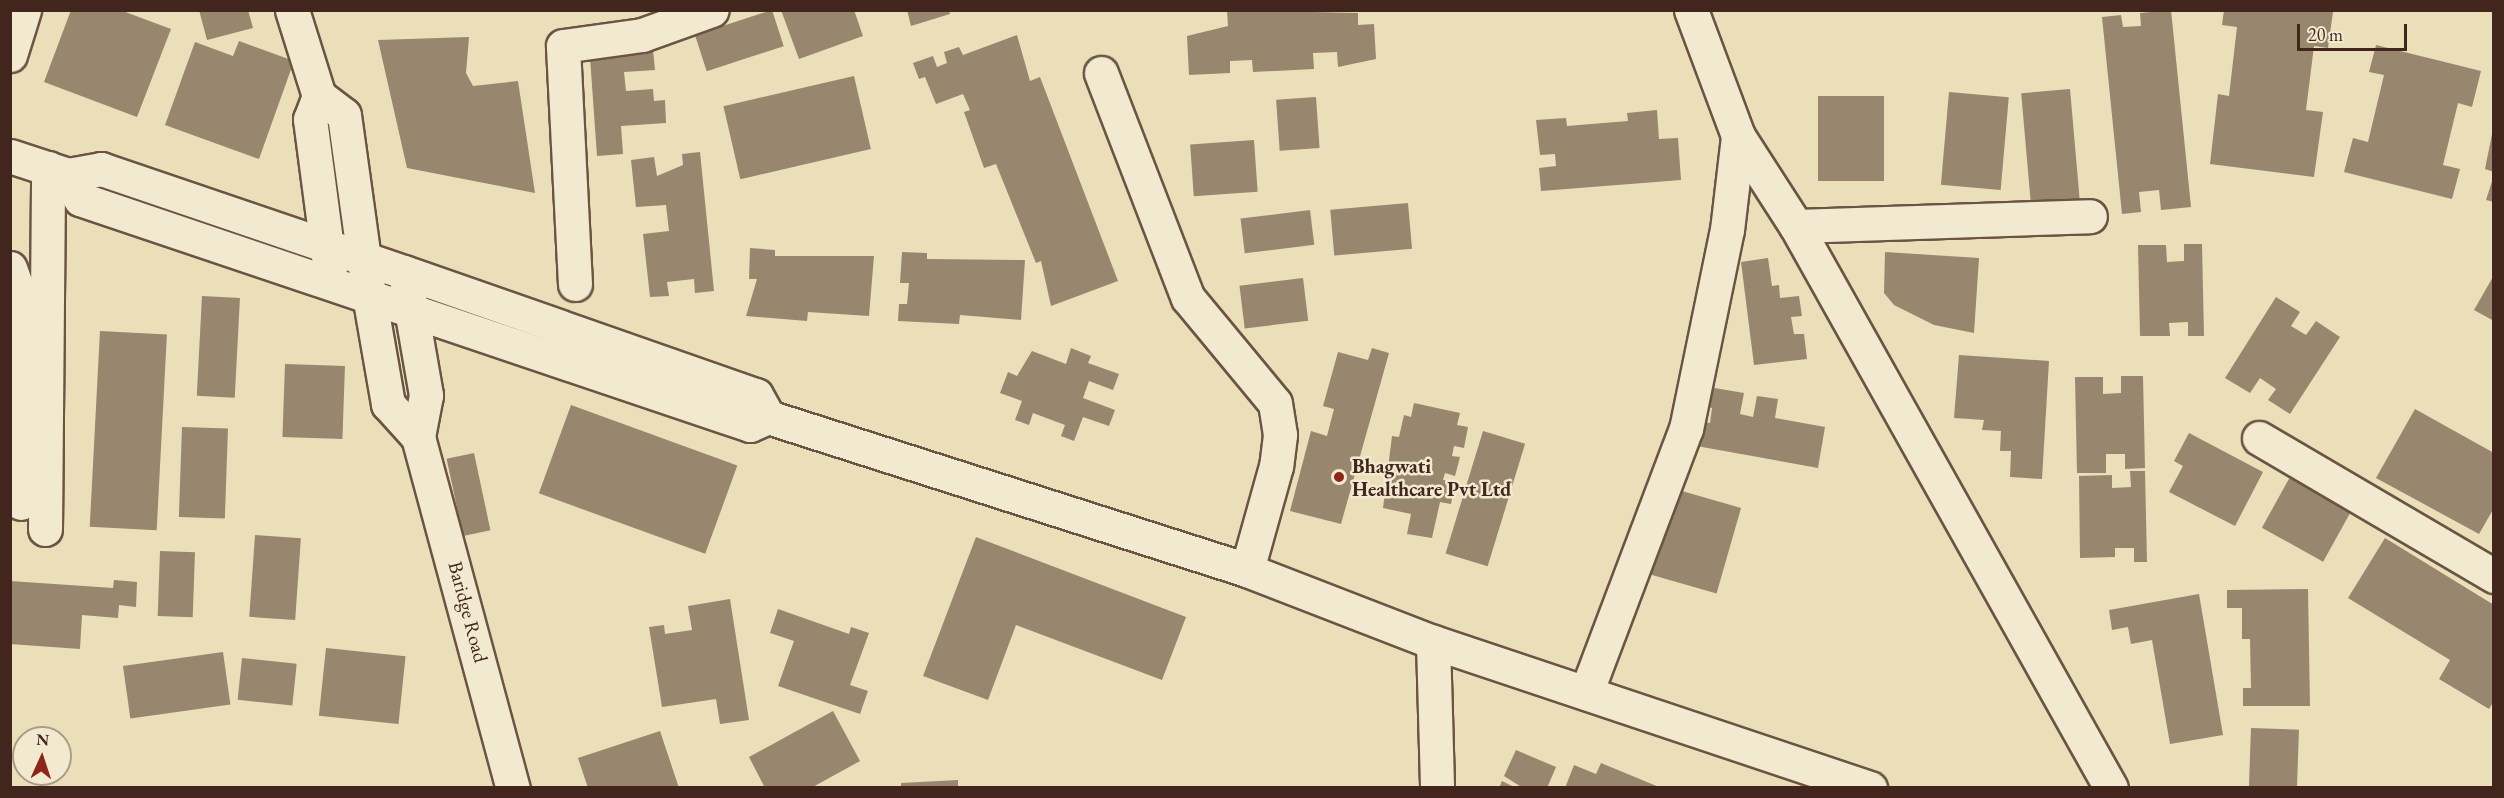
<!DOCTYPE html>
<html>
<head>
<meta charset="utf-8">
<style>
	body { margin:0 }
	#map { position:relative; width:2504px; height:798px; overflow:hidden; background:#eadfb8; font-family:"EB Garamond",serif }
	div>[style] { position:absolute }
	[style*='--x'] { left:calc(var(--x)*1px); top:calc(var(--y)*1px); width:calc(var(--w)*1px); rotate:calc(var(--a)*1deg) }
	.building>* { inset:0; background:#99866e; transform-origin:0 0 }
	.roads { filter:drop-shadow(2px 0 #6c5444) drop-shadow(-2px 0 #6c5444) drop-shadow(0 2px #6c5444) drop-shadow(0 -2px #6c5444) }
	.minor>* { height:33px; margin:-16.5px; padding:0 16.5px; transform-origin:16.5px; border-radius:16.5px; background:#f1ead1 }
	.tertiary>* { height:33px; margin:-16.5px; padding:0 16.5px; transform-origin:16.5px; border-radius:16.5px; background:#f1ead1 }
	.secondary>* { height:33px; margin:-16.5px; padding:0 16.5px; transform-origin:16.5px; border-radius:16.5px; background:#f1ead1 }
	.dots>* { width:16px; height:16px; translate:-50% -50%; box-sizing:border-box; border:3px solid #f1ead1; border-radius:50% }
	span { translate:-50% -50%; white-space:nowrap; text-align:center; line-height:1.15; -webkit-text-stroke:5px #f1ead1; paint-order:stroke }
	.poi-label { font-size:20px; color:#42261d; font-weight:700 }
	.left { translate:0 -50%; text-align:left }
	.street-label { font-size:20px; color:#42261d }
	.frame { position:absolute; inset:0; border:12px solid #42261d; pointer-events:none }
	.north { position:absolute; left:12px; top:726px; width:60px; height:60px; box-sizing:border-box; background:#f1ead1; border:2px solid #ab9c89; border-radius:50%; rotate:3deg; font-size:16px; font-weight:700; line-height:24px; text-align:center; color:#42261d }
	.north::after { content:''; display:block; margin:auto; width:21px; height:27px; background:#8f2418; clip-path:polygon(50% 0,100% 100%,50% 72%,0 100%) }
	.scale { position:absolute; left:2297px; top:24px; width:110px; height:27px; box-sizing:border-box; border:3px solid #42261d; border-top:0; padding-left:8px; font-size:18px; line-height:21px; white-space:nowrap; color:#42261d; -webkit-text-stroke:4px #f1ead1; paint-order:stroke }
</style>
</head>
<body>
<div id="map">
	<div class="building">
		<div style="clip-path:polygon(71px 10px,120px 10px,171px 29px,137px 117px,44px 82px)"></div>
		<div style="clip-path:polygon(199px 10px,248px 10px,253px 28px,207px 40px)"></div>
		<div style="left:772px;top:10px;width:38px;height:81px;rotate:72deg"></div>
		<div style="clip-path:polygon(781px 10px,854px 10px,863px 36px,799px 59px)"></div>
		<div style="clip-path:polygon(907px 10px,949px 10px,950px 14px,911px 26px)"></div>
		<div style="clip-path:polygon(1227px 10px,1358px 13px,1358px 25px,1374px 24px,1376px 59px,1338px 67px,1337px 52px,1313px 53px,1314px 69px,1253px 72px,1252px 60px,1230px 61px,1230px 73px,1189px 75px,1187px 36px,1228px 26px)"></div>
		<div style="clip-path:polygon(2171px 10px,2191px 207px,2161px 210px,2159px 190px,2139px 192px,2141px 212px,2122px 214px,2102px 17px,2121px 15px,2123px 27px,2141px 26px,2140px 13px)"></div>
		<div style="clip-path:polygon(2224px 10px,2333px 12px,2328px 48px,2314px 46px,2306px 110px,2323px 112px,2314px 177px,2210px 164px,2218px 94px,2229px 96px,2237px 27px,2222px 25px)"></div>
		<div style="clip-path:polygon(1017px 35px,1030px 81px,1040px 77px,1118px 281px,1051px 306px,1041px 261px,1036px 263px,996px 164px,984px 168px,964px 112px,970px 110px,963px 94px,936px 104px,925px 77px,919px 79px,913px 63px,933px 56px,937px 67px,947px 63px,944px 52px,959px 47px,963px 55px)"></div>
		<div style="clip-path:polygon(469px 37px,466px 73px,473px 86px,518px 81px,535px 193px,407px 168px,378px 40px)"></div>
		<div style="clip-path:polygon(652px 40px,655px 70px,624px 72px,626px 91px,653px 89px,654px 101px,665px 100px,666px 123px,621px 126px,623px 154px,597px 156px,589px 43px)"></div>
		<div style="clip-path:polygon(239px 41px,294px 61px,259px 159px,165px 125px,195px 42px,233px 56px)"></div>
		<div style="clip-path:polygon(2376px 45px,2481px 71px,2472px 107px,2458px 103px,2443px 165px,2460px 169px,2452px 199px,2344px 172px,2353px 138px,2368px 142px,2384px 75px,2369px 72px)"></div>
		<div style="left:854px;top:76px;width:75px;height:134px;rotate:77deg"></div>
		<div style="left:2070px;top:89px;width:112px;height:49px;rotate:85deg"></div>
		<div style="left:1949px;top:92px;width:60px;height:93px;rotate:5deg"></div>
		<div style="left:1818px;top:96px;width:66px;height:85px"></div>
		<div style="left:1316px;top:97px;width:51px;height:40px;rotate:86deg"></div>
		<div style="clip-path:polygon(1657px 110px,1659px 139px,1678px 138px,1681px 180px,1541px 191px,1539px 168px,1556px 166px,1555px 154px,1540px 155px,1536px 120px,1566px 118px,1567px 126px,1628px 121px,1627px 113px)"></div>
		<div style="clip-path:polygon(2494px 124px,2494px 172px,2485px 169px)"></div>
		<div style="left:1254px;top:140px;width:52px;height:64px;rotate:86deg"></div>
		<div style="clip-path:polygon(700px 152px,714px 291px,695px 293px,694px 279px,667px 282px,669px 296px,650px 297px,643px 234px,669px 231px,666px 205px,636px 207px,631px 160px,654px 157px,657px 176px,683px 165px,682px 154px)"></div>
		<div style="clip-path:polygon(2493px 178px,2494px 178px,2494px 202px,2486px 200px)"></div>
		<div style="left:1408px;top:203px;width:46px;height:78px;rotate:85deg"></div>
		<div style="left:1310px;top:210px;width:35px;height:70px;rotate:83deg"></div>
		<div style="clip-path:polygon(2184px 244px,2202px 244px,2204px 336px,2188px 336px,2188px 322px,2169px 323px,2170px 336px,2140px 336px,2138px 245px,2166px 245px,2167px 262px,2184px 261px)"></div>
		<div style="clip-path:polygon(750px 248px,775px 250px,775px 256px,874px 256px,869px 316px,808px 312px,807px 321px,746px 316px,757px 279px,749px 279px)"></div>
		<div style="clip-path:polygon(902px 252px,927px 253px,927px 259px,1025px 260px,1021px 320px,960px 315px,959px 324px,898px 321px,899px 304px,907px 304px,909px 283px,900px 283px)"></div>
		<div style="clip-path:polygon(1885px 252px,1979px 258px,1974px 333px,1934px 325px,1894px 305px,1884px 293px)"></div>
		<div style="clip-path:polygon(1768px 258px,1772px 286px,1779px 285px,1780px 298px,1799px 296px,1802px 316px,1791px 317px,1794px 334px,1804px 334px,1807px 359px,1754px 365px,1741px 262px)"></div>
		<div style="clip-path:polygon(2494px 275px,2494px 321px,2474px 310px)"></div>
		<div style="left:1303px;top:278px;width:43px;height:64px;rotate:83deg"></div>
		<div style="left:202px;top:296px;width:38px;height:100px;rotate:3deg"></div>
		<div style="clip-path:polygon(2276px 297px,2300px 312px,2291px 326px,2306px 335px,2316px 321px,2340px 337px,2290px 414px,2268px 400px,2276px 389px,2260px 378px,2250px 393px,2225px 378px)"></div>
		<div style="left:100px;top:331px;width:67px;height:196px;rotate:3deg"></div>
		<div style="clip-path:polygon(1071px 348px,1091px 356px,1088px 363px,1119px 374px,1113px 390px,1089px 381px,1083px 398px,1115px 410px,1109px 426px,1083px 417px,1074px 441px,1061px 436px,1065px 425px,1033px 413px,1029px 425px,1015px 420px,1022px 401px,1000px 393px,1008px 372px,1017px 376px,1032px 351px,1066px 364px)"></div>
		<div style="clip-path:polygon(1372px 348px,1389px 353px,1341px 524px,1290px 511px,1311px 431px,1327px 436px,1334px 409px,1323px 406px,1338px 352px,1368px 360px)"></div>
		<div style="clip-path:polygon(1959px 355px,2049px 361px,2042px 479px,2010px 477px,2011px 451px,2000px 451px,2001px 431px,1982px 430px,1984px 420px,1954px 418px)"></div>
		<div style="left:285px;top:364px;width:60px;height:73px;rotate:2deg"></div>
		<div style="clip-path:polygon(2121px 376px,2143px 376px,2145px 468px,2125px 469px,2125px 454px,2106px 454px,2106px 473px,2077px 473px,2075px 377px,2103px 377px,2103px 394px,2121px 393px)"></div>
		<div style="clip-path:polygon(1697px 385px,1744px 393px,1740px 414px,1753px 417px,1757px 396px,1778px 399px,1775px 418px,1825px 427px,1818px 468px,1691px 445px,1695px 420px,1710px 423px,1712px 408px,1693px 404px)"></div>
		<div style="clip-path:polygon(1414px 403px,1460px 413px,1457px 425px,1468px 427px,1464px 448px,1454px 446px,1452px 456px,1460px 457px,1455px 476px,1445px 473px,1443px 480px,1455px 482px,1451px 504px,1440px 502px,1432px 538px,1407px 534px,1411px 514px,1383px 508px,1392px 436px,1399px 437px,1404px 415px,1411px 417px)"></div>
		<div style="left:571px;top:405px;width:177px;height:94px;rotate:20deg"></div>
		<div style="clip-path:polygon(2415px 409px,2494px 453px,2494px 508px,2479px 534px,2376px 478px)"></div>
		<div style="left:182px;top:427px;width:46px;height:90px;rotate:2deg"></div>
		<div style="left:1483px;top:431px;width:44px;height:128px;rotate:17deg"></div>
		<div style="clip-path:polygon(2189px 433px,2263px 472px,2235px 526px,2169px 492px,2183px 466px,2174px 461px)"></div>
		<div style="left:474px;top:453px;width:79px;height:28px;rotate:78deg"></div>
		<div style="clip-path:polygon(2130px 471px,2145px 471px,2147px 562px,2134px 562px,2134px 548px,2115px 548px,2115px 557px,2080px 558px,2079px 476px,2112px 475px,2112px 488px,2131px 487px)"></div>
		<div style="left:2290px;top:477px;width:70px;height:58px;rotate:29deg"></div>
		<div style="left:1668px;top:487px;width:76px;height:89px;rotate:16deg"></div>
		<div style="left:255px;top:535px;width:46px;height:82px;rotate:4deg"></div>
		<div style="clip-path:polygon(976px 537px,1186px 617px,1162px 680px,1016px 625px,988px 700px,923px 676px)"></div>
		<div style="clip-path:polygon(2385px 538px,2494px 605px,2494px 701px,2489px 709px,2439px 679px,2450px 660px,2348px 598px)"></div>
		<div style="left:160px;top:551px;width:35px;height:65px;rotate:2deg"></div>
		<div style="clip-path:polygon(114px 580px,137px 582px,136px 607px,119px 605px,118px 618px,82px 615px,80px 649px,10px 644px,10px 581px,113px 588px)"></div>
		<div style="clip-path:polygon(2308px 589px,2310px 706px,2243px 706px,2243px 688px,2251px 688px,2250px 639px,2242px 639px,2242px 608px,2227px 608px,2227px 590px)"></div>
		<div style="clip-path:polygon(2199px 594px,2223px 735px,2170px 744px,2152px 640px,2131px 644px,2128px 627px,2112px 630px,2109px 610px)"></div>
		<div style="clip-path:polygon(730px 599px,749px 720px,720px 724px,716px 699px,662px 707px,649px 627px,664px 625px,665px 634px,692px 630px,688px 606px)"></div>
		<div style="clip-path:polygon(778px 609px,849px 634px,851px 627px,869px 633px,850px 685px,868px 691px,860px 714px,778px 686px,794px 641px,770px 633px)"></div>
		<div style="left:326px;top:648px;width:80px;height:68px;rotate:6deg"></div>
		<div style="left:223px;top:652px;width:53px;height:101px;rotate:82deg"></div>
		<div style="left:242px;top:658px;width:55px;height:42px;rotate:6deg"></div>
		<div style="clip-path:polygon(833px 711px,860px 761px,811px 788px,765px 788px,749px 757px)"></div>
		<div style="left:2251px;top:728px;width:48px;height:60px;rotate:2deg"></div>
		<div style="clip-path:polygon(660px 731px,679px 788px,588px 788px,578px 758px)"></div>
		<div style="clip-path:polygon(1516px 750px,1556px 767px,1547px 788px,1523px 788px,1504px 776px)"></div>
		<div style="clip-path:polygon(1601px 763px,1659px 787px,1659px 788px,1565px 788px,1574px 765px,1596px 774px)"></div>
		<div style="clip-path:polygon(958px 780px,958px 788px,901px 788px,901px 783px)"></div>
		<div style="clip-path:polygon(1502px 781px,1516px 788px,1499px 788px)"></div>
	</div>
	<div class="roads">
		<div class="minor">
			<div style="--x:1691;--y:10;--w:134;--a:69.5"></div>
			<div style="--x:1738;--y:136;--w:107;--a:57.2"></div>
			<div style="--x:1796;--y:226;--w:644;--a:60.73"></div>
			<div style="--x:10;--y:55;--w:47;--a:-72.7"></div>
			<div style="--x:1101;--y:73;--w:241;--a:68.9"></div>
			<div style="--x:1188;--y:298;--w:136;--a:50.4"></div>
			<div style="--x:1275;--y:403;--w:32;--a:81"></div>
			<div style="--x:1280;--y:435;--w:31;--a:97"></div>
			<div style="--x:1276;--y:466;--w:108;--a:105.6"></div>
			<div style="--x:1796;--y:226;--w:294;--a:-1.9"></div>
			<div style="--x:10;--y:268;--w:45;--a:70.3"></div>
			<div style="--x:25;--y:310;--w:193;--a:91.2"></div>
			<div style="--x:575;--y:284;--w:238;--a:-92.9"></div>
			<div style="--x:563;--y:46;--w:80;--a:-7.9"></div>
			<div style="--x:642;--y:35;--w:74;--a:-19.7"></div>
			<div style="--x:407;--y:286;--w:111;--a:80.1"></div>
			<div style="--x:426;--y:395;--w:43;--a:100.8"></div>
			<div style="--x:369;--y:295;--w:111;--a:80.1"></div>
			<div style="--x:388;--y:404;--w:45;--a:47.7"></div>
			<div style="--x:418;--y:437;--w:364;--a:74.9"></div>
			<div style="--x:2259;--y:438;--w:273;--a:30.4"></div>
			<div style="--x:45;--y:529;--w:361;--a:-89.5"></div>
			<div style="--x:1433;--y:642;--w:146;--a:88.4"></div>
			<div style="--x:1586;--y:693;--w:282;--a:-69.3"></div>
			<div style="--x:1686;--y:429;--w:203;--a:-78.4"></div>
			<div style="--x:1727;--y:230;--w:95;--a:-83.3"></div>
		</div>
		<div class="tertiary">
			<div style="--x:292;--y:10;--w:90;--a:72.6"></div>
			<div style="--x:319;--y:96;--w:31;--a:37"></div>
			<div style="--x:344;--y:115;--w:182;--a:82.1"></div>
			<div style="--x:319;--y:96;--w:25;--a:111"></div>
			<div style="--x:310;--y:119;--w:152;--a:82.5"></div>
		</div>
		<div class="secondary">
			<div style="--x:10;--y:156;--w:61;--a:18.1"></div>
			<div style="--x:68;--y:175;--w:34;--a:-10"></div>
			<div style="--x:101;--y:169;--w:320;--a:18.8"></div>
			<div style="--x:404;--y:272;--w:373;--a:19.3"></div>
			<div style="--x:756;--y:395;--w:25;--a:61"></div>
			<div style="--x:68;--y:175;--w:27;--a:63"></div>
			<div style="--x:80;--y:199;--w:707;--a:18.64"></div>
			<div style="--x:750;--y:425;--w:20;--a:-24"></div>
			<div style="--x:768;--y:417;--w:503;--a:17.71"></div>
			<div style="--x:1247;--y:570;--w:199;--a:21.2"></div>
			<div style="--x:1433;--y:642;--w:461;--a:18.5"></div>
		</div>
	</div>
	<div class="dots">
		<div style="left:1339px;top:477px;background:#8f2418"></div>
	</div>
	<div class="poi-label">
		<span class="left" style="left:1352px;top:478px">Bhagwati<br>Healthcare Pvt Ltd</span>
	</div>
	<div class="street-label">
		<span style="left:468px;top:612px;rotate:75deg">Baridge Road</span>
	</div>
	<div class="frame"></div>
	<div class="north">N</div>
	<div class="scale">20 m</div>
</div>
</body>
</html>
